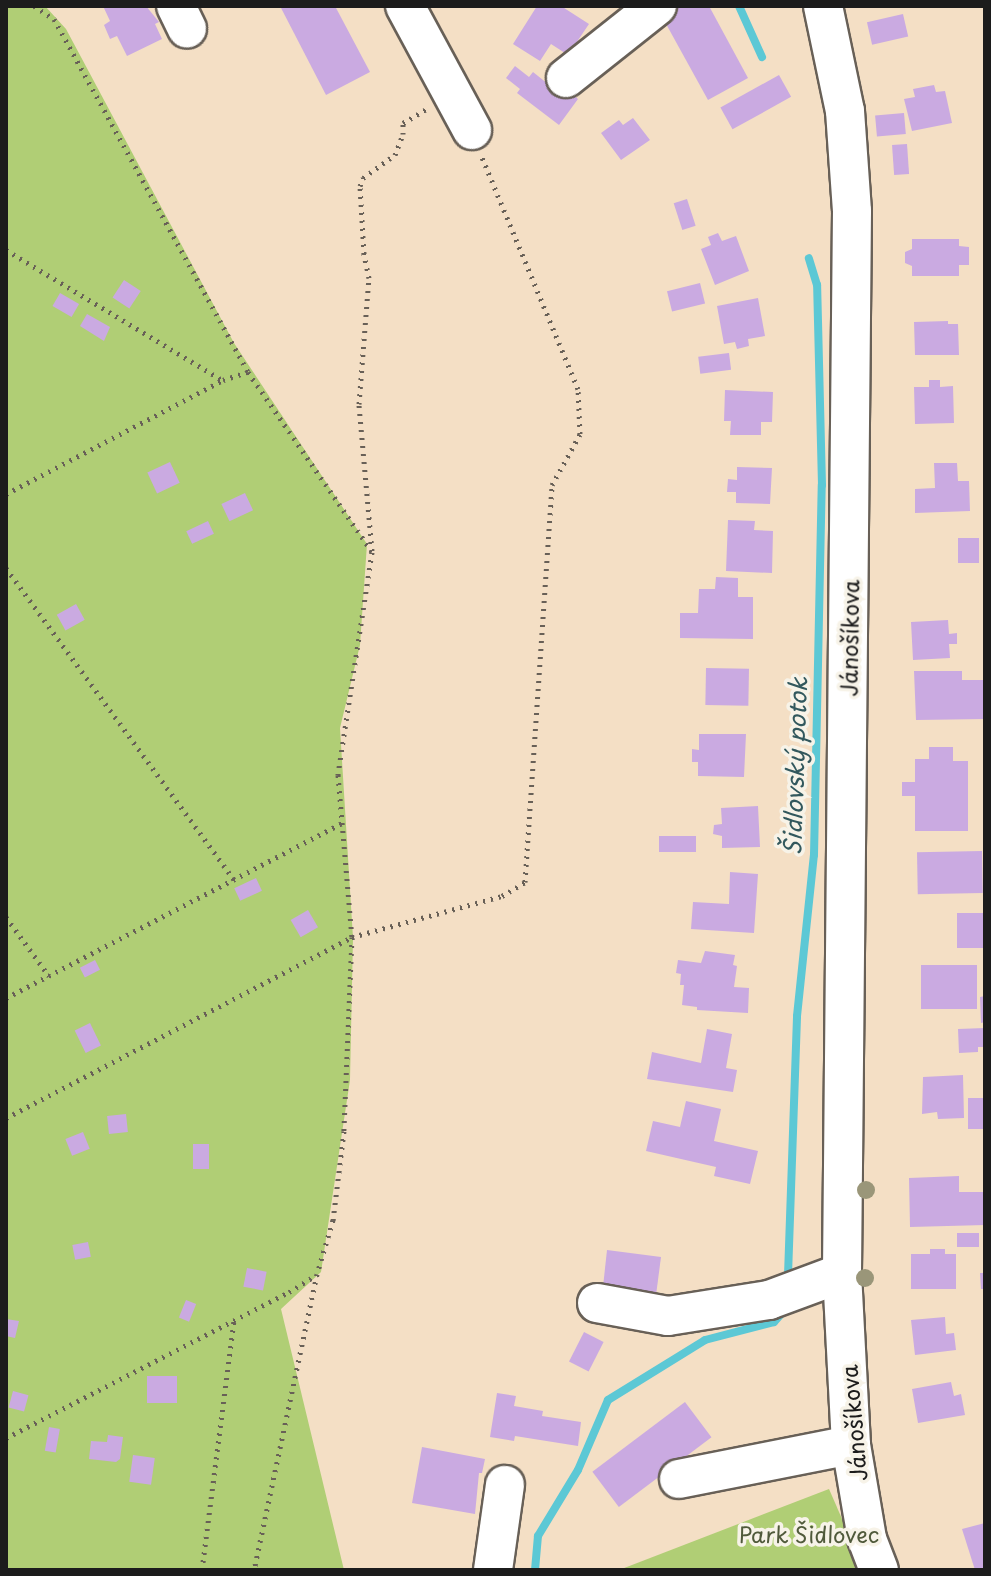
<!DOCTYPE html>
<html>
<head>
<meta charset="utf-8">
<style>
	body { margin:0 }
	#map { position:relative; width:991px; height:1576px; overflow:hidden; background:#f4dfc5; font-family:"Playpen Sans",sans-serif }
	div>[style] { position:absolute }
	[style*='--x'] { left:calc(var(--x)*1px); top:calc(var(--y)*1px); width:calc(var(--w)*1px); rotate:calc(var(--a)*1deg) }
	.green>* { inset:0; background:#b0ce75 }
	.stream>* { height:8px; margin:-4px; padding:0 4px; transform-origin:4px; border-radius:4px; background:#5cc8d5 }
	.building>* { inset:0; background:#caaae1; transform-origin:0 0 }
	.path>* { height:5px; margin-top:-2.5px; transform-origin:0; background:repeating-linear-gradient(90deg,#686057 0 2px,transparent 0 8px) }
	.roads { filter:drop-shadow(2px 0 #686057) drop-shadow(-2px 0 #686057) drop-shadow(0 2px #686057) drop-shadow(0 -2px #686057) }
	.minor>* { height:38px; margin:-19px; padding:0 19px; transform-origin:19px; border-radius:19px; background:#fff }
	.trees>* { width:18px; height:18px; margin:-9px; border-radius:50%; background:#9a9679 }
	span { translate:-50% -50%; white-space:nowrap; text-align:center; line-height:1.15; -webkit-text-stroke:7px #f7f3e8; paint-order:stroke }
	.street-label { font-size:22px; color:#1c1c1c }
	.park-label { font-size:22px; color:#505a3b }
	.water-label { font-size:24px; color:#32585d; font-style:italic }
	.frame { position:absolute; inset:0; border:8px solid #1c1c1c; pointer-events:none }
</style>
</head>
<body>
<div id="map">
	<div class="green">
		<div style="clip-path:polygon(6px 6px,45px 6px,66px 29px,234px 343px,367px 544px,360px 645px,340px 728px,353px 938px,350px 1080px,321px 1272px,281px 1309px,344px 1570px,6px 1570px)"></div>
		<div style="clip-path:polygon(829px 1489px,863px 1567px,858px 1570px,619px 1570px)"></div>
	</div>
	<div class="stream">
		<div style="--x:739;--y:6;--w:56;--a:65.7"></div>
		<div style="--x:788;--y:1275;--w:259;--a:-88"></div>
		<div style="--x:797;--y:1016;--w:162;--a:-84"></div>
		<div style="--x:814;--y:855;--w:370;--a:-88.8"></div>
		<div style="--x:822;--y:485;--w:200;--a:-91.4"></div>
		<div style="--x:817;--y:285;--w:28;--a:-107"></div>
		<div style="--x:535;--y:1570;--w:34;--a:-85"></div>
		<div style="--x:538;--y:1536;--w:77;--a:-58.8"></div>
		<div style="--x:578;--y:1470;--w:76;--a:-66.8"></div>
		<div style="--x:608;--y:1400;--w:114;--a:-31.7"></div>
		<div style="--x:705;--y:1340;--w:71;--a:-14.6"></div>
		<div style="--x:774;--y:1322;--w:13;--a:-48"></div>
	</div>
	<div class="building">
		<div style="clip-path:polygon(103px 6px,146px 6px,159px 22px,155px 24px,162px 39px,127px 56px,117px 36px,110px 39px,104px 25px,110px 21px)"></div>
		<div style="clip-path:polygon(280px 6px,335px 6px,370px 72px,326px 95px)"></div>
		<div style="clip-path:polygon(537px 6px,561px 6px,589px 24px,568px 55px,551px 44px,540px 61px,513px 44px)"></div>
		<div style="clip-path:polygon(671px 6px,709px 6px,748px 78px,708px 100px,660px 13px)"></div>
		<div style="left:903px;top:14px;width:23px;height:37px;rotate:77deg"></div>
		<div style="clip-path:polygon(515px 66px,529px 77px,533px 72px,558px 92px,562px 86px,578px 99px,559px 125px,517px 93px,520px 89px,506px 78px)"></div>
		<div style="left:779px;top:75px;width:25px;height:67px;rotate:61deg"></div>
		<div style="clip-path:polygon(934px 85px,936px 92px,945px 91px,952px 123px,912px 131px,904px 99px,915px 97px,913px 89px)"></div>
		<div style="left:904px;top:113px;width:21px;height:29px;rotate:85deg"></div>
		<div style="clip-path:polygon(633px 118px,650px 140px,621px 160px,601px 133px,619px 120px,623px 125px)"></div>
		<div style="left:907px;top:144px;width:30px;height:15px;rotate:86deg"></div>
		<div style="left:687px;top:199px;width:28px;height:14px;rotate:72deg"></div>
		<div style="clip-path:polygon(718px 233px,722px 241px,736px 236px,749px 271px,715px 285px,701px 249px,711px 245px,708px 237px)"></div>
		<div style="clip-path:polygon(912px 239px,959px 239px,959px 246px,969px 247px,969px 265px,959px 265px,959px 276px,912px 276px,912px 266px,905px 263px,905px 252px,912px 249px)"></div>
		<div style="left:124px;top:280px;width:20px;height:21px;rotate:33deg"></div>
		<div style="left:700px;top:283px;width:21px;height:34px;rotate:76deg"></div>
		<div style="left:60px;top:293px;width:22px;height:15px;rotate:30deg"></div>
		<div style="clip-path:polygon(758px 298px,765px 336px,748px 339px,749px 346px,737px 349px,735px 342px,724px 344px,717px 306px)"></div>
		<div style="clip-path:polygon(87px 314px,110px 327px,104px 341px,80px 326px)"></div>
		<div style="clip-path:polygon(948px 321px,948px 324px,958px 324px,959px 355px,915px 355px,914px 322px)"></div>
		<div style="left:729px;top:353px;width:17px;height:31px;rotate:83deg"></div>
		<div style="clip-path:polygon(929px 380px,940px 380px,940px 387px,953px 386px,954px 423px,915px 424px,914px 387px,929px 387px)"></div>
		<div style="clip-path:polygon(725px 390px,773px 392px,772px 422px,761px 422px,761px 435px,730px 435px,731px 421px,724px 421px)"></div>
		<div style="left:170px;top:462px;width:23px;height:25px;rotate:65deg"></div>
		<div style="clip-path:polygon(934px 463px,957px 463px,958px 481px,969px 481px,970px 511px,915px 513px,915px 489px,935px 488px)"></div>
		<div style="clip-path:polygon(737px 467px,772px 468px,770px 504px,736px 503px,736px 492px,727px 492px,728px 479px,737px 480px)"></div>
		<div style="left:245px;top:493px;width:19px;height:26px;rotate:65deg"></div>
		<div style="clip-path:polygon(728px 520px,755px 521px,754px 530px,773px 531px,772px 573px,726px 571px)"></div>
		<div style="left:208px;top:521px;width:14px;height:24px;rotate:65deg"></div>
		<div style="left:958px;top:538px;width:21px;height:25px"></div>
		<div style="clip-path:polygon(716px 577px,738px 578px,738px 597px,753px 597px,753px 639px,680px 638px,680px 613px,698px 613px,699px 589px,715px 589px)"></div>
		<div style="left:76px;top:604px;width:18px;height:22px;rotate:61deg"></div>
		<div style="clip-path:polygon(948px 620px,949px 634px,957px 633px,957px 644px,949px 644px,950px 658px,913px 660px,911px 622px)"></div>
		<div style="left:706px;top:668px;width:43px;height:37px;rotate:1deg"></div>
		<div style="clip-path:polygon(914px 671px,962px 671px,962px 680px,985px 680px,985px 719px,916px 720px)"></div>
		<div style="clip-path:polygon(699px 734px,746px 734px,744px 777px,698px 776px,698px 762px,692px 762px,692px 749px,699px 750px)"></div>
		<div style="clip-path:polygon(929px 747px,953px 747px,953px 761px,968px 761px,968px 831px,915px 831px,915px 796px,902px 796px,902px 782px,915px 782px,915px 759px,929px 759px)"></div>
		<div style="clip-path:polygon(758px 806px,760px 847px,722px 848px,722px 836px,713px 834px,714px 825px,722px 824px,721px 808px)"></div>
		<div style="left:696px;top:836px;width:16px;height:37px;rotate:90deg"></div>
		<div style="left:982px;top:851px;width:42px;height:65px;rotate:89deg"></div>
		<div style="clip-path:polygon(730px 872px,758px 874px,754px 933px,691px 929px,693px 902px,729px 904px)"></div>
		<div style="left:256px;top:878px;width:14px;height:24px;rotate:65deg"></div>
		<div style="left:308px;top:910px;width:20px;height:20px;rotate:60deg"></div>
		<div style="left:985px;top:913px;width:35px;height:28px;rotate:90deg"></div>
		<div style="clip-path:polygon(705px 951px,735px 955px,733px 965px,737px 966px,734px 987px,749px 988px,748px 1013px,697px 1010px,697px 1007px,682px 1005px,684px 985px,680px 985px,681px 974px,676px 973px,678px 960px,701px 963px)"></div>
		<div style="left:95px;top:960px;width:11px;height:17px;rotate:63deg"></div>
		<div style="left:921px;top:965px;width:56px;height:44px"></div>
		<div style="clip-path:polygon(985px 996px,985px 1022px,981px 1023px,980px 997px)"></div>
		<div style="left:90px;top:1023px;width:25px;height:17px;rotate:64deg"></div>
		<div style="clip-path:polygon(985px 1028px,985px 1047px,978px 1047px,978px 1052px,959px 1053px,958px 1029px)"></div>
		<div style="clip-path:polygon(707px 1029px,732px 1034px,726px 1068px,737px 1070px,733px 1092px,647px 1079px,652px 1052px,701px 1063px)"></div>
		<div style="clip-path:polygon(963px 1075px,964px 1118px,938px 1119px,937px 1112px,922px 1114px,923px 1077px)"></div>
		<div style="left:985px;top:1098px;width:31px;height:17px;rotate:90deg"></div>
		<div style="clip-path:polygon(686px 1101px,721px 1109px,714px 1141px,758px 1151px,750px 1184px,714px 1176px,716px 1167px,646px 1151px,653px 1121px,680px 1127px)"></div>
		<div style="left:126px;top:1114px;width:18px;height:19px;rotate:84deg"></div>
		<div style="left:83px;top:1132px;width:18px;height:19px;rotate:68deg"></div>
		<div style="left:193px;top:1144px;width:16px;height:25px"></div>
		<div style="clip-path:polygon(959px 1176px,959px 1192px,985px 1192px,985px 1225px,910px 1227px,909px 1178px)"></div>
		<div style="left:957px;top:1233px;width:22px;height:14px"></div>
		<div style="left:88px;top:1242px;width:15px;height:16px;rotate:79deg"></div>
		<div style="clip-path:polygon(930px 1249px,945px 1249px,945px 1254px,956px 1254px,956px 1289px,911px 1289px,911px 1254px,930px 1254px)"></div>
		<div style="clip-path:polygon(607px 1250px,661px 1257px,655px 1303px,603px 1287px)"></div>
		<div style="left:247px;top:1268px;width:20px;height:19px;rotate:11deg"></div>
		<div style="clip-path:polygon(980px 1273px,985px 1273px,985px 1289px,981px 1289px)"></div>
		<div style="left:186px;top:1300px;width:11px;height:19px;rotate:22deg"></div>
		<div style="clip-path:polygon(945px 1317px,946px 1334px,954px 1333px,956px 1350px,915px 1355px,911px 1320px)"></div>
		<div style="clip-path:polygon(6px 1319px,19px 1321px,15px 1338px,6px 1336px)"></div>
		<div style="left:584px;top:1332px;width:22px;height:33px;rotate:27deg"></div>
		<div style="left:177px;top:1376px;width:27px;height:30px;rotate:90deg"></div>
		<div style="clip-path:polygon(951px 1382px,954px 1396px,961px 1394px,965px 1415px,918px 1423px,912px 1389px)"></div>
		<div style="left:13px;top:1391px;width:16px;height:17px;rotate:15deg"></div>
		<div style="clip-path:polygon(497px 1393px,516px 1396px,514px 1406px,543px 1411px,542px 1416px,581px 1422px,578px 1446px,515px 1436px,514px 1441px,490px 1437px)"></div>
		<div style="left:685px;top:1402px;width:44px;height:116px;rotate:53deg"></div>
		<div style="left:49px;top:1427px;width:11px;height:24px;rotate:10deg"></div>
		<div style="clip-path:polygon(108px 1435px,123px 1437px,120px 1459px,116px 1462px,89px 1459px,91px 1441px,107px 1442px)"></div>
		<div style="clip-path:polygon(422px 1447px,485px 1459px,482px 1473px,479px 1473px,475px 1514px,412px 1503px)"></div>
		<div style="left:133px;top:1455px;width:22px;height:27px;rotate:8deg"></div>
		<div style="clip-path:polygon(985px 1523px,985px 1570px,975px 1570px,962px 1529px)"></div>
	</div>
	<div class="path">
		<div style="--x:34;--y:6;--w:24;--a:33"></div>
		<div style="--x:54;--y:19;--w:403;--a:61.2"></div>
		<div style="--x:6;--y:250;--w:252;--a:31"></div>
		<div style="--x:6;--y:494;--w:245;--a:-27.7"></div>
		<div style="--x:223;--y:380;--w:26;--a:-18"></div>
		<div style="--x:248;--y:372;--w:219;--a:55.4"></div>
		<div style="--x:372;--y:552;--w:226;--a:98.7"></div>
		<div style="--x:338;--y:775;--w:163;--a:85.1"></div>
		<div style="--x:352;--y:937;--w:194;--a:92.4"></div>
		<div style="--x:344;--y:1131;--w:90;--a:97"></div>
		<div style="--x:333;--y:1220;--w:56;--a:106.5"></div>
		<div style="--x:317;--y:1274;--w:303;--a:102"></div>
		<div style="--x:372;--y:551;--w:148;--a:-95.1"></div>
		<div style="--x:359;--y:404;--w:126;--a:-85.5"></div>
		<div style="--x:369;--y:278;--w:25;--a:-102"></div>
		<div style="--x:364;--y:254;--w:68;--a:-93.4"></div>
		<div style="--x:360;--y:186;--w:9;--a:-69"></div>
		<div style="--x:363;--y:178;--w:39;--a:-36"></div>
		<div style="--x:395;--y:155;--w:22;--a:-69"></div>
		<div style="--x:403;--y:134;--w:11;--a:-90"></div>
		<div style="--x:403;--y:123;--w:29;--a:-31"></div>
		<div style="--x:6;--y:568;--w:386;--a:53.8"></div>
		<div style="--x:6;--y:917;--w:73;--a:53.9"></div>
		<div style="--x:6;--y:998;--w:379;--a:-27.5"></div>
		<div style="--x:6;--y:1118;--w:390;--a:-27.6"></div>
		<div style="--x:352;--y:937;--w:156;--a:-15.3"></div>
		<div style="--x:502;--y:896;--w:27;--a:-31"></div>
		<div style="--x:525;--y:882;--w:398;--a:-86.1"></div>
		<div style="--x:552;--y:485;--w:58;--a:-61.2"></div>
		<div style="--x:580;--y:434;--w:45;--a:-92.5"></div>
		<div style="--x:578;--y:389;--w:253;--a:-112.5"></div>
		<div style="--x:6;--y:1438;--w:318;--a:-27.3"></div>
		<div style="--x:289;--y:1292;--w:32;--a:-32"></div>
		<div style="--x:202;--y:1570;--w:253;--a:-82.7"></div>
	</div>
	<div class="roads">
		<div class="minor">
			<div style="--x:176;--y:6;--w:25;--a:64"></div>
			<div style="--x:405;--y:6;--w:141;--a:61.6"></div>
			<div style="--x:823;--y:6;--w:107;--a:78.2"></div>
			<div style="--x:845;--y:111;--w:100;--a:86"></div>
			<div style="--x:852;--y:211;--w:1062;--a:90.54"></div>
			<div style="--x:842;--y:1273;--w:172;--a:87"></div>
			<div style="--x:851;--y:1445;--w:95;--a:80.3"></div>
			<div style="--x:867;--y:1539;--w:33;--a:69"></div>
			<div style="--x:566;--y:78;--w:116;--a:-38.4"></div>
			<div style="--x:597;--y:1303;--w:72;--a:10.4"></div>
			<div style="--x:668;--y:1316;--w:102;--a:-9"></div>
			<div style="--x:769;--y:1300;--w:78;--a:-20.3"></div>
			<div style="--x:679;--y:1479;--w:175;--a:-11.2"></div>
			<div style="--x:493;--y:1570;--w:86;--a:-82"></div>
		</div>
	</div>
	<div class="trees">
		<div style="left:866px;top:1190px"></div>
		<div style="left:865px;top:1278px"></div>
	</div>
	<div class="street-label">
		<span style="left:849px;top:638px;rotate:-89deg">Jánošíkova</span>
		<span style="left:853px;top:1423px;rotate:-95deg">Jánošíkova</span>
	</div>
	<div class="park-label">
		<span style="left:809px;top:1534px">Park Šidlovec</span>
	</div>
	<div class="water-label">
		<span style="left:795px;top:766px;rotate:-88deg">Šidlovský potok</span>
	</div>
	<div class="frame"></div>
</div>
</body>
</html>
